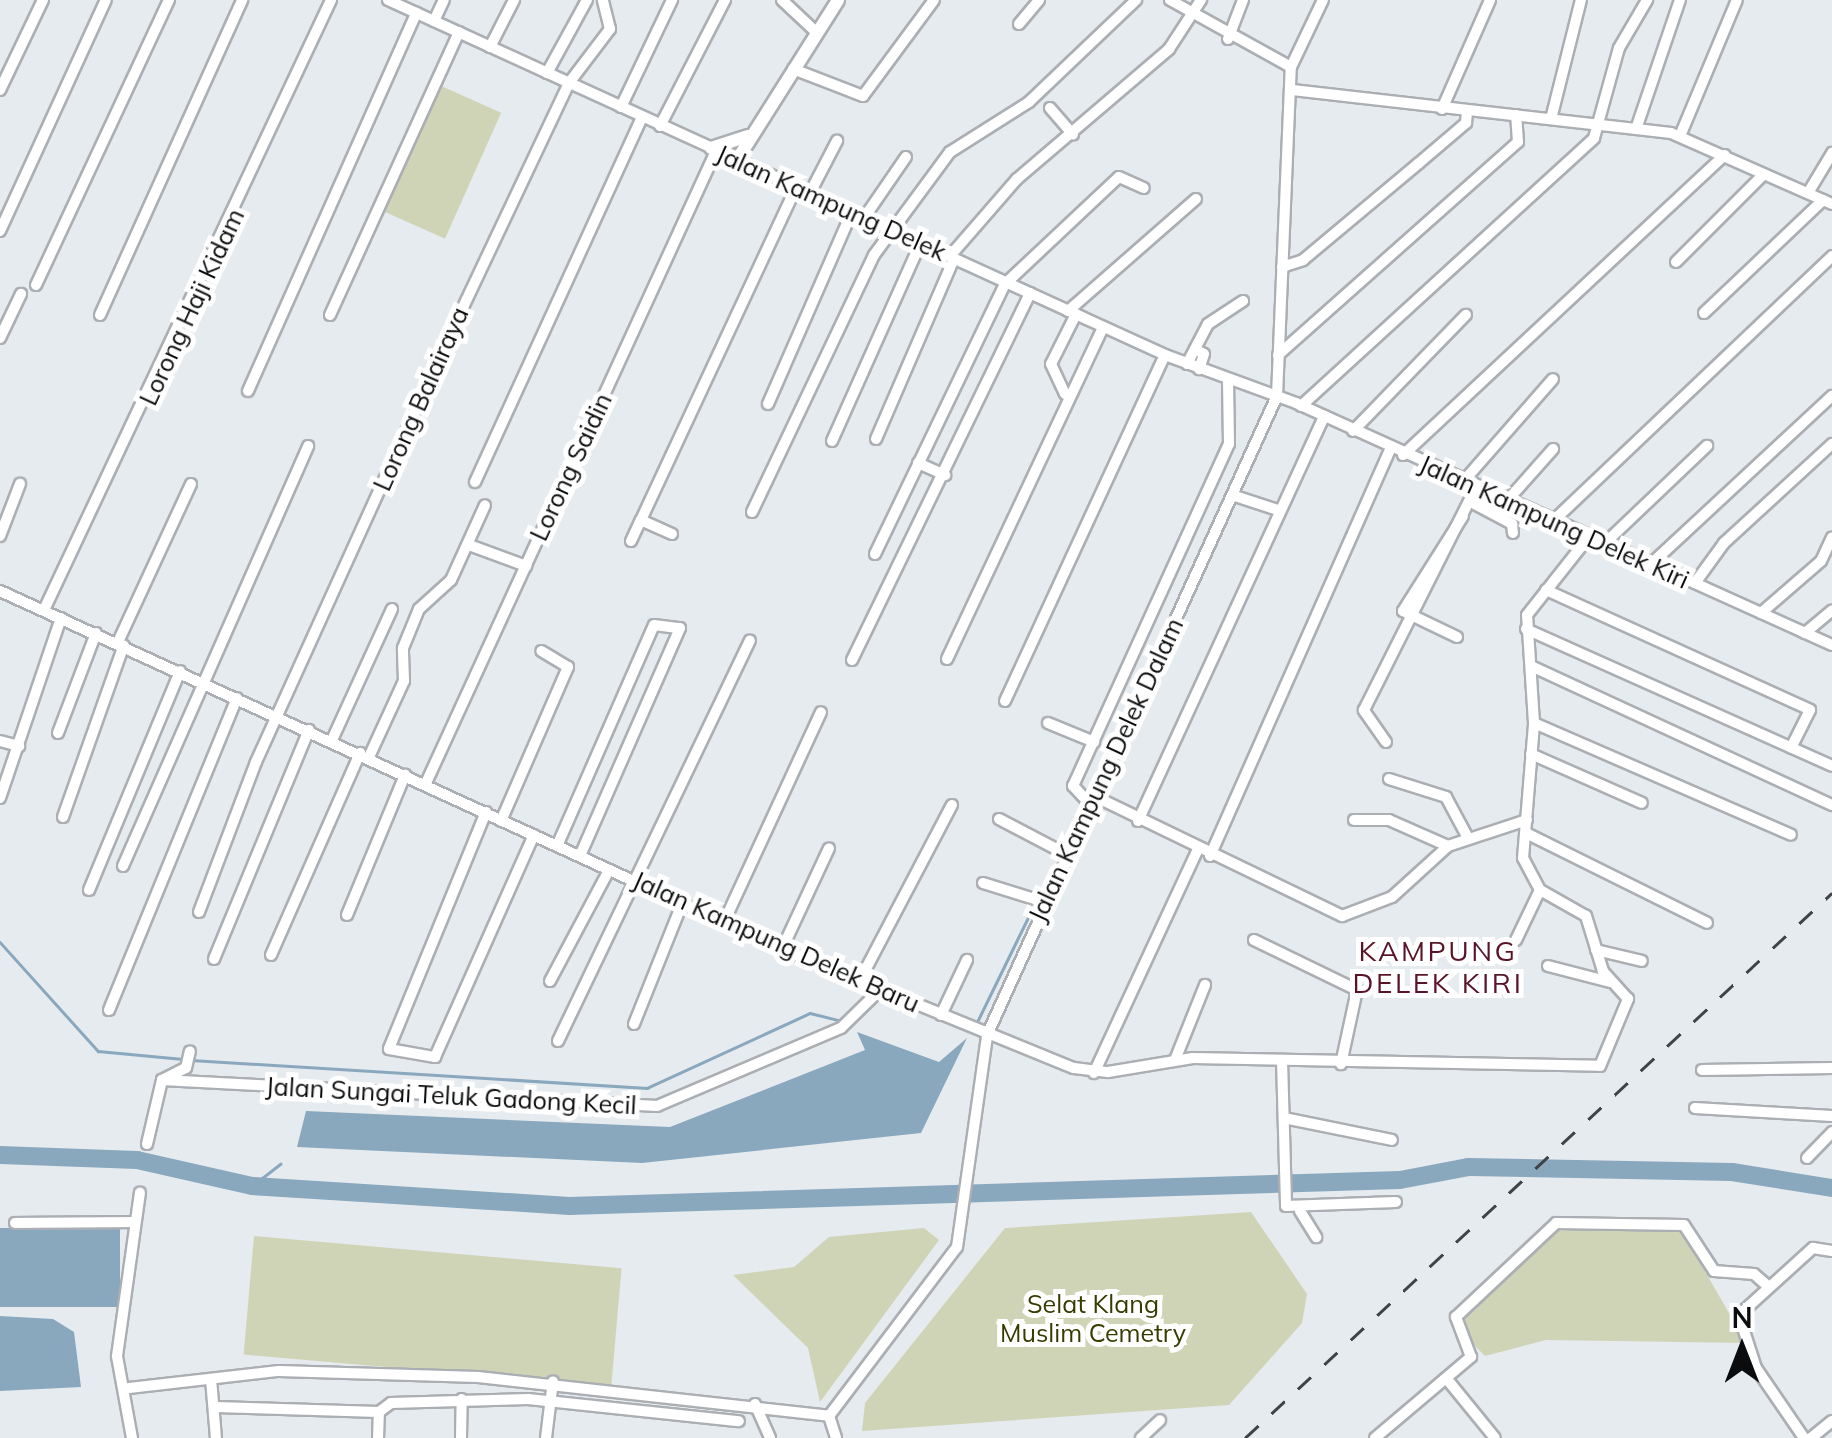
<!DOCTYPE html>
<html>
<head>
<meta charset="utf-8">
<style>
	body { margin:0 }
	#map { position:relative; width:1832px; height:1438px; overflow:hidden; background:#e6ebef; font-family:Mulish,sans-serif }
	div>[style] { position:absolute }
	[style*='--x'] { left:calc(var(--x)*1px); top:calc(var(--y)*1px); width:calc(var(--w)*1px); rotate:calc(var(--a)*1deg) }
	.green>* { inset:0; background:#cfd4b7; transform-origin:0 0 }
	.water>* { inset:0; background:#89a8bd; transform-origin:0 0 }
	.stream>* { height:2.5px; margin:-1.25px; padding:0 1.25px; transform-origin:1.25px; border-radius:1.25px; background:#89a8bd }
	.river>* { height:18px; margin:-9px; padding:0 9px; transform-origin:9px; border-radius:9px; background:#89a8bd }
	.roads { filter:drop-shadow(2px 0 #abafb3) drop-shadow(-2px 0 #abafb3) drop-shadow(0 2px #abafb3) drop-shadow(0 -2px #abafb3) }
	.minor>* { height:10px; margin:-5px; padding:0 5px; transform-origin:5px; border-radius:5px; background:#fff }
	.tertiary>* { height:12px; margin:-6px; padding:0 6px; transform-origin:6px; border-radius:6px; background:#fff }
	.rail>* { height:2.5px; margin-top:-1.25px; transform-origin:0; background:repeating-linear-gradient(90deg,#404244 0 18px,transparent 0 36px) }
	span { translate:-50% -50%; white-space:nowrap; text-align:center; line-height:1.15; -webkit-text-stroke:10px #fff; paint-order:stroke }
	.street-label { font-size:25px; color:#0b0c0d }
	.park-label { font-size:25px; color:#363b00 }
	.neighbourhood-label { font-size:28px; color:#591428; letter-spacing:2.5px }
	.north { position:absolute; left:1692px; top:1298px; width:100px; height:100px; -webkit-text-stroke:8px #fff; paint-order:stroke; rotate:0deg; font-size:28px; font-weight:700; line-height:40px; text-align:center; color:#0b0c0d }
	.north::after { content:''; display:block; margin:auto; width:35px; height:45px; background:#0b0c0d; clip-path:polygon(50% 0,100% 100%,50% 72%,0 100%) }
</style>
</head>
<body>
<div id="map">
	<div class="green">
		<div style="left:439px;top:85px;width:68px;height:138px;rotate:24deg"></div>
		<div style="clip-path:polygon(1251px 1212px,1307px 1294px,1302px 1323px,1229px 1405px,862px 1431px,865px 1403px,1005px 1228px)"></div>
		<div style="clip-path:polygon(1555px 1227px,1681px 1229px,1746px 1343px,1546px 1340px,1485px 1356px,1464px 1335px,1461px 1315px)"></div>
		<div style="clip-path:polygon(924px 1228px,939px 1240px,820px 1402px,808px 1348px,733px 1275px,794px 1267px,829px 1237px)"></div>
		<div style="left:254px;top:1236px;width:369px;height:119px;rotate:5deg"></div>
	</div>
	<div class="water">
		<div style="clip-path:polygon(857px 1032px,939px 1062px,967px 1038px,921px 1133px,642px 1163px,297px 1147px,306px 1111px,670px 1127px,865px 1050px)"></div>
		<div style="left:0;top:1228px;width:120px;height:79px"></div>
		<div style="clip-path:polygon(0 1316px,53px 1319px,74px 1332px,81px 1387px,0 1391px)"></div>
	</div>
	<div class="stream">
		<div style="--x:0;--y:942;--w:147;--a:48"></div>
		<div style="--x:98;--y:1051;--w:85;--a:5.4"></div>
		<div style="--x:977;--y:1022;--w:130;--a:-64"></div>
		<div style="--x:191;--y:1060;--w:457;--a:3.5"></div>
		<div style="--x:647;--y:1088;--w:179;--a:-24.7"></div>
		<div style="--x:810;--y:1013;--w:32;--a:14"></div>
		<div style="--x:252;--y:1186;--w:36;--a:-38"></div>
	</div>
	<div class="river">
		<div style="--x:0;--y:1155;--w:137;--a:2.1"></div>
		<div style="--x:137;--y:1160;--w:118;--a:12.7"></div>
		<div style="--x:252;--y:1186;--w:318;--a:3.6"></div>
		<div style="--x:569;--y:1206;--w:831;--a:-1.79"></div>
		<div style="--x:1400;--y:1180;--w:69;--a:-10.8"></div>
		<div style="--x:1468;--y:1167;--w:264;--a:1.1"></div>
		<div style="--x:1732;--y:1172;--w:101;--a:9.1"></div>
	</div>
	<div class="roads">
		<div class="minor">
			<div style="--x:388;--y:0;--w:854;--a:24.55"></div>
			<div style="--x:1165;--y:355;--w:140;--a:20.1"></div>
			<div style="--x:1296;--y:403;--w:588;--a:24.3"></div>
			<div style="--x:782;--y:0;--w:48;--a:43.3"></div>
			<div style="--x:1170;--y:0;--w:138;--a:29"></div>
			<div style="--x:434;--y:21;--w:23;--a:-65"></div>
			<div style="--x:1019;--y:24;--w:31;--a:-50"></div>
			<div style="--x:1228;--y:39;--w:42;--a:-69"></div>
			<div style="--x:490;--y:47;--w:53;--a:-62.9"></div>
			<div style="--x:1291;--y:67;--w:74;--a:-64.5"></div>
			<div style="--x:793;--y:69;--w:75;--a:21.1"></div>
			<div style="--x:863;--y:96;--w:119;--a:-53.5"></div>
			<div style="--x:547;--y:73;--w:83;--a:-61.3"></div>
			<div style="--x:0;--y:90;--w:100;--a:-64.5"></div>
			<div style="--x:1293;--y:90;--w:380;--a:6.5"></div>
			<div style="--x:1671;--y:133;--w:176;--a:23.8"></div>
			<div style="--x:621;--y:107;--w:119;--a:-64.5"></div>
			<div style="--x:1050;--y:108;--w:35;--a:49"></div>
			<div style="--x:1442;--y:109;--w:119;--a:-66.2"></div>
			<div style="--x:1551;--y:119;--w:123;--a:-75.9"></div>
			<div style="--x:660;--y:126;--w:142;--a:-62.7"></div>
			<div style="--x:1636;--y:129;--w:136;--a:-71.2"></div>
			<div style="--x:1680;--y:136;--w:147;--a:-67.3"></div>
			<div style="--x:810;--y:193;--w:59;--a:-62.6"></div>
			<div style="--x:1808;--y:193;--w:47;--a:-59"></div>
			<div style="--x:864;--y:218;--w:74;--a:-55.5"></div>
			<div style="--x:0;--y:231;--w:254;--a:-65.4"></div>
			<div style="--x:950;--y:256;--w:102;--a:-49"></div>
			<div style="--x:1017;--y:179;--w:200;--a:-40.5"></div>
			<div style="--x:1169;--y:49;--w:59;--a:-56.9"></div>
			<div style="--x:1676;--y:262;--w:123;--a:-45"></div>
			<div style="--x:1282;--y:267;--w:22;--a:-18"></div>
			<div style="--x:1303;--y:260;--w:151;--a:-39.9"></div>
			<div style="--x:1419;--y:163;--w:62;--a:-40.4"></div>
			<div style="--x:1466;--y:123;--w:12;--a:-85"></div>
			<div style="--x:36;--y:285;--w:315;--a:-65"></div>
			<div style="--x:1068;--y:311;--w:170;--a:-41.2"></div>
			<div style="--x:1704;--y:313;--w:164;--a:-43.5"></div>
			<div style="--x:100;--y:315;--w:346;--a:-65.7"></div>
			<div style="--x:330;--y:315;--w:311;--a:-65.5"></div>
			<div style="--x:0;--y:338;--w:49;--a:-64.5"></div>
			<div style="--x:1195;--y:349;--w:10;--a:29"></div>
			<div style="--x:1204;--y:354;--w:16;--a:108"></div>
			<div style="--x:1278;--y:355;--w:321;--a:-41.6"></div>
			<div style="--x:1518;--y:142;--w:27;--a:-94"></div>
			<div style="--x:1187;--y:364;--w:45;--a:-62.3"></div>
			<div style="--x:1208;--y:324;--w:42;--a:-33.3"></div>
			<div style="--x:248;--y:391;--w:414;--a:-66"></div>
			<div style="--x:1065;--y:394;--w:33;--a:-115"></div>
			<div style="--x:1051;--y:364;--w:56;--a:-63.4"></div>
			<div style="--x:768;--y:404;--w:210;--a:-66.4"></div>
			<div style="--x:1301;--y:406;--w:397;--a:-42.4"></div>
			<div style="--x:1594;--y:138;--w:93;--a:-74.5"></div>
			<div style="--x:1619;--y:48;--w:56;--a:-59.7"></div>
			<div style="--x:1353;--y:431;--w:162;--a:-45.8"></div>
			<div style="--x:876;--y:439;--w:196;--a:-66.6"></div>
			<div style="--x:832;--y:441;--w:216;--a:-65.9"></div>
			<div style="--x:1403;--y:455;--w:440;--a:-43"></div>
			<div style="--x:918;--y:463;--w:30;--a:24"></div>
			<div style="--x:475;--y:482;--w:401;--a:-65.4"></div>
			<div style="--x:1462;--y:483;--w:138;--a:-48.8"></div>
			<div style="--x:1235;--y:496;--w:45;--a:18"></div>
			<div style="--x:1471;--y:502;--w:47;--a:28.2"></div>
			<div style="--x:1512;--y:524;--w:9;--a:84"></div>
			<div style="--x:1506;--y:502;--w:71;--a:-48.4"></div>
			<div style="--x:752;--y:512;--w:284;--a:-64.6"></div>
			<div style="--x:874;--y:255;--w:128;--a:-53.6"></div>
			<div style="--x:950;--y:152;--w:93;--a:-32.3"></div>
			<div style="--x:1029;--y:102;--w:148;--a:-43.6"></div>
			<div style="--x:1551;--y:523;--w:388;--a:-43.5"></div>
			<div style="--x:672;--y:534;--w:34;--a:-156"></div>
			<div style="--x:641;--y:520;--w:367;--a:-65"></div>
			<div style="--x:0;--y:536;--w:56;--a:-69"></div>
			<div style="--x:631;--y:541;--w:23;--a:-65"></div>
			<div style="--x:469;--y:545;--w:61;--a:20.2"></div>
			<div style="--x:1603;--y:545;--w:144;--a:-43.6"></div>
			<div style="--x:875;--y:554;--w:300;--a:-64.3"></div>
			<div style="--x:1005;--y:284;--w:156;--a:-43.2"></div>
			<div style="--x:1119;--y:177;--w:27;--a:24"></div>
			<div style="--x:1651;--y:564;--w:247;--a:-42.9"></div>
			<div style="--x:1695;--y:583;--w:49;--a:-54.1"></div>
			<div style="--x:1724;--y:543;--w:147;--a:-42.5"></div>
			<div style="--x:1546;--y:590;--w:290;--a:24.4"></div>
			<div style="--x:1810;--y:710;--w:42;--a:116.6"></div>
			<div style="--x:0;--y:591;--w:860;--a:24.6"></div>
			<div style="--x:782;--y:949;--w:315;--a:22.2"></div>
			<div style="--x:1074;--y:1068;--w:34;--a:7"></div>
			<div style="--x:1108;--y:1072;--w:86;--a:-9.4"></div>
			<div style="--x:1193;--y:1058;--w:407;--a:1.1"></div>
			<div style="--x:1600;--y:1066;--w:73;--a:-67.3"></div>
			<div style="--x:1628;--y:999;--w:38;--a:-132"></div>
			<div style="--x:1603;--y:971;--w:58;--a:-107.2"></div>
			<div style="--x:1586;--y:916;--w:53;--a:-150.5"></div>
			<div style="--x:1540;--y:890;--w:36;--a:-118"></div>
			<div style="--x:1523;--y:858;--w:135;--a:-85.3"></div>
			<div style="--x:1534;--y:723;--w:108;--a:-93.7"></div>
			<div style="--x:1527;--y:615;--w:98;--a:-51.6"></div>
			<div style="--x:44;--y:610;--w:674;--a:-64.8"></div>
			<div style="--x:1761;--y:613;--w:79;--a:-40.9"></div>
			<div style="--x:1821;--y:561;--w:26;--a:-65"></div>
			<div style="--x:1526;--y:629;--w:335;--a:24.1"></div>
			<div style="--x:1805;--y:633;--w:35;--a:-40"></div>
			<div style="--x:1457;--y:637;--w:60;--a:-154.3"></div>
			<div style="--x:1403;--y:611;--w:112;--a:-57.7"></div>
			<div style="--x:118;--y:642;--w:174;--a:-65.2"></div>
			<div style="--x:947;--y:659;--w:367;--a:-64.8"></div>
			<div style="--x:852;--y:660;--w:408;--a:-64.1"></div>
			<div style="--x:1531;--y:666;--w:332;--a:24.8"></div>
			<div style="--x:1005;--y:701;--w:381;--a:-65.2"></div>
			<div style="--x:1048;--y:723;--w:50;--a:22.4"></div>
			<div style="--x:1534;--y:723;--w:280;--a:23.5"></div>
			<div style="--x:58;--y:733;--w:107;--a:-69.2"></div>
			<div style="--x:332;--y:740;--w:144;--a:-65.4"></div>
			<div style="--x:0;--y:741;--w:20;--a:15"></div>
			<div style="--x:1386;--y:742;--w:39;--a:-125"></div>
			<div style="--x:1364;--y:710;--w:247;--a:-63.3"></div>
			<div style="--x:1531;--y:754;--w:121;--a:23.8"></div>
			<div style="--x:369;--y:757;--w:84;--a:-65.3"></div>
			<div style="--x:404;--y:681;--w:33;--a:-92"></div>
			<div style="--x:403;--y:648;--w:42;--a:-67.7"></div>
			<div style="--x:419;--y:609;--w:43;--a:-42.2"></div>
			<div style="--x:451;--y:580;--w:82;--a:-65.6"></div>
			<div style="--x:1389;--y:779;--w:60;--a:17.5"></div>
			<div style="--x:1446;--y:797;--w:47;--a:61.8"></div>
			<div style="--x:426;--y:783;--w:695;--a:-65.35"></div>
			<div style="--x:1094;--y:796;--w:276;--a:25.8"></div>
			<div style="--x:1342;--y:916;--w:53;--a:-20.8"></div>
			<div style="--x:1392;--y:897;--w:76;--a:-42.3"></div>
			<div style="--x:1448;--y:846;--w:83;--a:-18.2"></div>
			<div style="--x:0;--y:798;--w:190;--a:-71.3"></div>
			<div style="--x:1090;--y:804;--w:25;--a:-133"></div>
			<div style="--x:1073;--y:786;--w:376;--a:-65.5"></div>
			<div style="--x:1229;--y:444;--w:64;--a:-90.9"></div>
			<div style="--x:486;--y:812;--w:256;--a:112.3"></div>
			<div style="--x:389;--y:1049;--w:47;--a:9.9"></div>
			<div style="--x:435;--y:1057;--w:243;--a:-66"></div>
			<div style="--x:63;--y:817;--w:182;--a:-70.5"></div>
			<div style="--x:999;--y:819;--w:76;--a:27.6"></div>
			<div style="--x:1354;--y:820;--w:35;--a:0"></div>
			<div style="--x:1389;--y:820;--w:64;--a:23.8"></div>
			<div style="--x:501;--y:821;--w:168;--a:-66.5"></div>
			<div style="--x:568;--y:667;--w:31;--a:-149"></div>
			<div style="--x:1138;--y:821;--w:446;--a:-65.3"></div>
			<div style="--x:1526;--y:833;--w:202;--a:26.4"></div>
			<div style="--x:557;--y:846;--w:241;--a:-66.3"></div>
			<div style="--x:654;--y:625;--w:26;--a:7"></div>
			<div style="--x:680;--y:628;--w:249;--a:113.7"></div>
			<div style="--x:1210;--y:856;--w:444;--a:-66.1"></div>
			<div style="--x:123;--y:866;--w:459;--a:-66.2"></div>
			<div style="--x:983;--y:883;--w:64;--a:17.3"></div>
			<div style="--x:89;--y:890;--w:237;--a:-67.4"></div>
			<div style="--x:199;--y:912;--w:160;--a:-69.2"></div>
			<div style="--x:256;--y:762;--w:444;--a:-65.6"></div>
			<div style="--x:439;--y:358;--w:304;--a:-64.7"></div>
			<div style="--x:569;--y:83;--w:68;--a:-52.8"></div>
			<div style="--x:610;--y:29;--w:30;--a:-104"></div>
			<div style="--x:347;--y:915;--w:152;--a:-67.5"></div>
			<div style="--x:724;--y:922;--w:231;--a:-65.2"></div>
			<div style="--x:1254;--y:940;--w:114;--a:25.9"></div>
			<div style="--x:1357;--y:990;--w:76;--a:102.2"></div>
			<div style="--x:1516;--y:940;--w:55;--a:-64.4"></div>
			<div style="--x:782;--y:949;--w:111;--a:-65"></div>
			<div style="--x:1596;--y:950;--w:47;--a:13.4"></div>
			<div style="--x:271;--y:955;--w:221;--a:-66.2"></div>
			<div style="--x:214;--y:959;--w:248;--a:-67.5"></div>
			<div style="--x:1548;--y:966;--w:64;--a:14.5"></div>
			<div style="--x:550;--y:981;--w:126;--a:-62"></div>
			<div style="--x:859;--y:982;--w:200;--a:-62.3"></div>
			<div style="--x:109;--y:1010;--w:337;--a:-67.7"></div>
			<div style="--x:941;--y:1015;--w:61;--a:-64.7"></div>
			<div style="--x:634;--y:1024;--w:129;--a:-68.2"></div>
			<div style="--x:558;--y:1041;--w:444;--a:-64.4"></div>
			<div style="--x:1175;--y:1060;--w:81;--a:-68.2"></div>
			<div style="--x:1282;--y:1060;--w:146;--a:88.4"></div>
			<div style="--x:1286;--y:1206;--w:110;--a:-2.1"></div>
			<div style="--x:1702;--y:1070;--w:130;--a:-0.9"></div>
			<div style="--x:1094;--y:1073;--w:245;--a:-65.1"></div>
			<div style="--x:162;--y:1080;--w:27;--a:-27"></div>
			<div style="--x:186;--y:1068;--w:17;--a:-77"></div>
			<div style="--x:1695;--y:1108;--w:137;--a:3.3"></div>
			<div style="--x:1284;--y:1118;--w:110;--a:11.5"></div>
			<div style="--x:147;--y:1144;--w:66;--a:-76.8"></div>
			<div style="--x:162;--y:1080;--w:496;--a:3"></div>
			<div style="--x:657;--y:1106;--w:200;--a:-23"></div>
			<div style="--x:841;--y:1028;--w:54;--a:-44.3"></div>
			<div style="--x:1807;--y:1158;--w:36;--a:-46"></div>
			<div style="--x:1300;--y:1211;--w:31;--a:58"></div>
			<div style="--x:15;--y:1223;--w:119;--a:-0.5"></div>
			<div style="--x:1446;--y:1378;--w:77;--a:50.8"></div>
			<div style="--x:211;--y:1379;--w:59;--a:85.2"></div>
			<div style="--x:129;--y:1388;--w:151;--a:-6.5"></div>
			<div style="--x:279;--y:1371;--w:199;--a:1.7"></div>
			<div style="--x:478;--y:1377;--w:353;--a:6.3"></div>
			<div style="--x:755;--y:1404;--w:37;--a:66"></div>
			<div style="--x:216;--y:1407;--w:163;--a:1.8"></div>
			<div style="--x:379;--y:1412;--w:15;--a:-37"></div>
			<div style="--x:391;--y:1403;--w:137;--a:-1.7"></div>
			<div style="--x:528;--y:1399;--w:212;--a:6"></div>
			<div style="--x:829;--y:1416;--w:212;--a:-52.9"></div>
			<div style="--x:957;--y:1247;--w:214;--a:-81.9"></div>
			<div style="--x:987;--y:1035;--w:702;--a:-65.59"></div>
			<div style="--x:1277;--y:396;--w:329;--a:-87.6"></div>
			<div style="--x:829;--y:1416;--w:23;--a:72"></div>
			<div style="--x:132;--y:1438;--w:83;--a:-100.4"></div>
			<div style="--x:117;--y:1356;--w:165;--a:-82"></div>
			<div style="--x:378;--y:1438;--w:26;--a:-88"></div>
			<div style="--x:461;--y:1438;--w:39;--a:-89"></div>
			<div style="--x:546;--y:1438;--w:57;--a:-83"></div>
			<div style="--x:1141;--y:1438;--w:26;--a:-43"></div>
			<div style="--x:1375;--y:1438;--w:126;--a:-40.2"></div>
			<div style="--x:1471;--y:1357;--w:43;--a:-110.6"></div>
			<div style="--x:1456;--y:1317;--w:137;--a:-43.2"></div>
			<div style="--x:1556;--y:1223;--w:128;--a:0.9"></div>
			<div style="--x:1684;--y:1225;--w:55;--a:56.9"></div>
			<div style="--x:1714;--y:1271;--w:40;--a:4.3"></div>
			<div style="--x:1754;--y:1274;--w:20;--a:41"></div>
			<div style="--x:1804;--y:1438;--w:85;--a:-124.4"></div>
			<div style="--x:1756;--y:1368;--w:56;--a:-107.8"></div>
			<div style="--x:1739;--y:1315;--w:100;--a:-42.2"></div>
			<div style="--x:1813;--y:1248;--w:19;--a:9"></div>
			<div style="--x:1811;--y:1438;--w:27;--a:-39"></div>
		</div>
		<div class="tertiary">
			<div style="--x:711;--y:148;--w:39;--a:-18"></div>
			<div style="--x:737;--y:160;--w:189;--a:-57.7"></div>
		</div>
	</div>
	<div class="rail">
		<div style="--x:1245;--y:1438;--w:801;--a:-42.88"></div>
	</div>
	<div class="street-label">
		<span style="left:831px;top:203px;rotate:24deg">Jalan Kampung Delek</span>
		<span style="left:192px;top:307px;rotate:-65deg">Lorong Haji Kidam</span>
		<span style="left:421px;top:399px;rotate:-66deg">Lorong Balairaya</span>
		<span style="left:571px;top:467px;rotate:-65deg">Lorong Saidin</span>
		<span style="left:1554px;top:522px;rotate:24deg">Jalan Kampung Delek Kiri</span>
		<span style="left:1106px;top:770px;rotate:-65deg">Jalan Kampung Delek Dalam</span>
		<span style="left:776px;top:942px;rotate:24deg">Jalan Kampung Delek Baru</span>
		<span style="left:451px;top:1096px;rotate:3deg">Jalan Sungai Teluk Gadong Kecil</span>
	</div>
	<div class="park-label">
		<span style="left:1093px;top:1319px">Selat Klang<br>Muslim Cemetry</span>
	</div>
	<div class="neighbourhood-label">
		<span style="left:1438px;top:967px">KAMPUNG<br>DELEK KIRI</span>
	</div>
	<div class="north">N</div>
</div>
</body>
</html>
